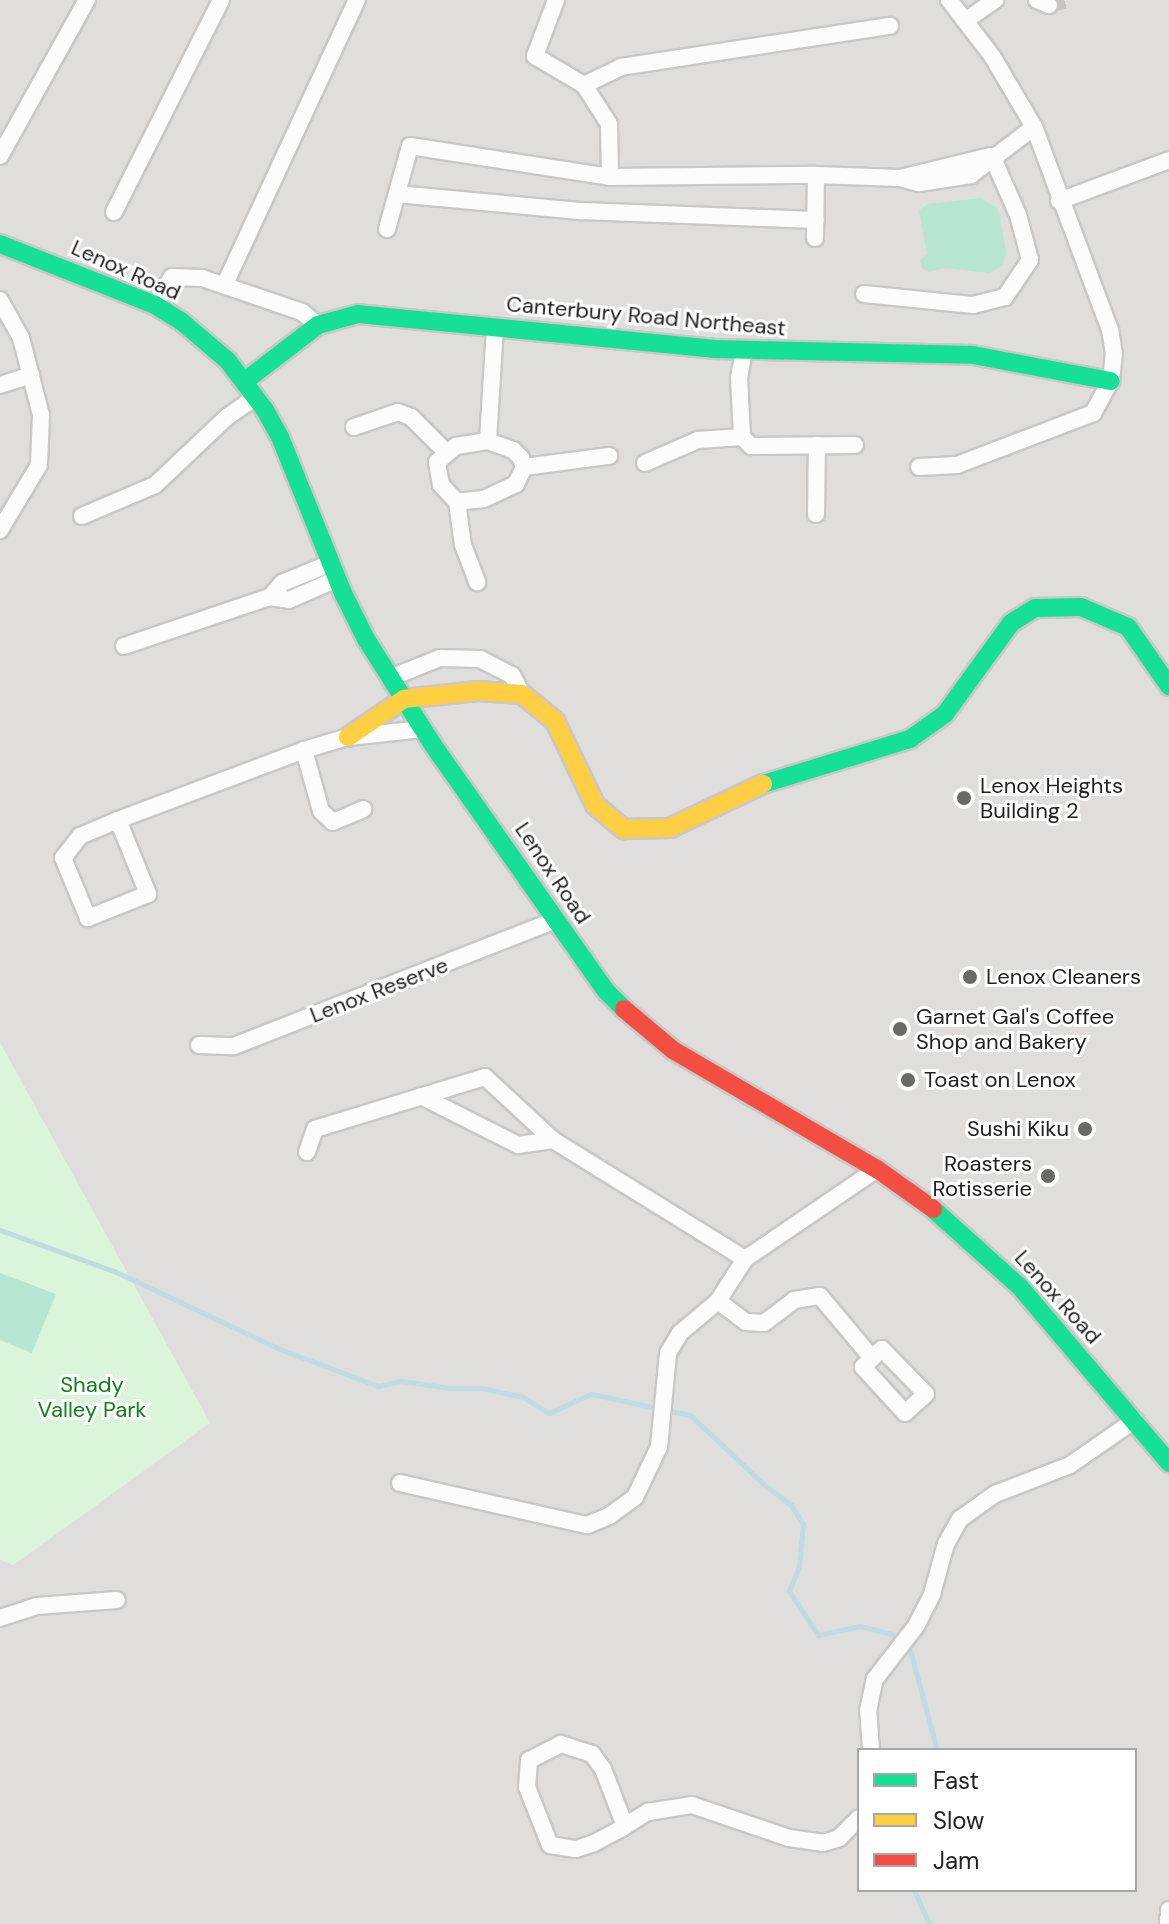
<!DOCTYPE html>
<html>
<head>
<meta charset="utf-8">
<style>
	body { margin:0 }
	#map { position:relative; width:1169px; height:1924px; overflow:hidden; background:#f0eeeb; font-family:"DM Sans",sans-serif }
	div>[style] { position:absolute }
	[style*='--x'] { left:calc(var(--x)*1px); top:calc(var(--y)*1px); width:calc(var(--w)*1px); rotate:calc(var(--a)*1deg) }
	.residential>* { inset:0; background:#dfdedc }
	.park>* { inset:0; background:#daf5da }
	.pitch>* { inset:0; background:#b7e6d2 }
	.stream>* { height:5px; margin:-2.5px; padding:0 2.5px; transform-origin:2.5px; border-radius:2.5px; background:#bfdbe3 }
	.street-tunnel>* { height:16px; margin-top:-8px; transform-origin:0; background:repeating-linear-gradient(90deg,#c7c5c3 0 16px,transparent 0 24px) }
	.roads { filter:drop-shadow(2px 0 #c9c8c7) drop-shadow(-2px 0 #c9c8c7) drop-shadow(0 2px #c9c8c7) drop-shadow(0 -2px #c9c8c7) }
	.street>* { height:16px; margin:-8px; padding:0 8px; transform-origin:8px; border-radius:8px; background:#fdfcfc }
	.fast>* { height:18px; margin:-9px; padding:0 9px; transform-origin:9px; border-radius:9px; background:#16e098 }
	.slow>* { height:18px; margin:-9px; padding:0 9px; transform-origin:9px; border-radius:9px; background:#ffcf43 }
	.jam>* { height:18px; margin:-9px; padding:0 9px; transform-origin:9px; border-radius:9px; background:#f24e42 }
	.dots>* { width:22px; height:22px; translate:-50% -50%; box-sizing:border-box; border:4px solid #fff; border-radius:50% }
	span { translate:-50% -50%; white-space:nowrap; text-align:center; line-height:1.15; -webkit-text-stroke:6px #fff; paint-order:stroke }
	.street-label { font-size:22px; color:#222 }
	.poi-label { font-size:22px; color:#222 }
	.left { translate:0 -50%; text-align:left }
	.right { translate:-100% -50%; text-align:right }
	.park-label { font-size:22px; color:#0c8416 }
	.legend { position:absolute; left:857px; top:1748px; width:280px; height:144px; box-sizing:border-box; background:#fff; border:2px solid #a7a7a7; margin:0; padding:10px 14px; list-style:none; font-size:24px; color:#222 }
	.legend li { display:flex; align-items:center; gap:16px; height:40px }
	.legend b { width:40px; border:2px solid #a7a7a7 }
</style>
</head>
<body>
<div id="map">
	<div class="residential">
		<div style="clip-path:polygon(evenodd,0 0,1169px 0,1169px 1924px,0 1924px,0 1559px,13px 1565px,210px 1423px,0 1043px,0 0,859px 1750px,1135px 1750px,1135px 1890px,859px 1890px,859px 1750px)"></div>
	</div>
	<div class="park">
		<div style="clip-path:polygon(0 1043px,210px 1423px,13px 1565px,0 1559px)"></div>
	</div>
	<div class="pitch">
		<div style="clip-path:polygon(981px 198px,997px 208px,1000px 216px,1006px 251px,1003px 265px,989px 273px,946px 268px,929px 272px,922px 268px,920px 260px,927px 254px,919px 210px,928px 204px)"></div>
		<div style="clip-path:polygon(0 1273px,56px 1294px,32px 1353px,0 1340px)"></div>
	</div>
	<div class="stream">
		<div style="--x:0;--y:1230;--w:121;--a:19.8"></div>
		<div style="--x:114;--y:1271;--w:183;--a:25.2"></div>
		<div style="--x:280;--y:1349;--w:105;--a:20.7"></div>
		<div style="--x:378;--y:1386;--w:25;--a:-12"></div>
		<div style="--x:402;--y:1381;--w:48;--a:8.5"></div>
		<div style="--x:449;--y:1388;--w:33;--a:0"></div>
		<div style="--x:482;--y:1388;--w:42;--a:12.4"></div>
		<div style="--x:523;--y:1397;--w:31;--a:32"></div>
		<div style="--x:549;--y:1413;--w:46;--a:-24.3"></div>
		<div style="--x:591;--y:1394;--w:101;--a:12"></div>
		<div style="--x:690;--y:1415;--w:105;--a:43.1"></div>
		<div style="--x:767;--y:1487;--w:30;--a:37"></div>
		<div style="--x:791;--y:1505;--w:22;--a:58"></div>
		<div style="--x:803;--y:1524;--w:43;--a:95.3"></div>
		<div style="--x:799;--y:1567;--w:26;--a:113"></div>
		<div style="--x:789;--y:1591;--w:53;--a:56.6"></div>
		<div style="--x:818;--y:1635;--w:43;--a:-12.1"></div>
		<div style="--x:860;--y:1626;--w:32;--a:14"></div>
		<div style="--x:891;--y:1634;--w:25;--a:40"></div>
		<div style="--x:910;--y:1650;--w:104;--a:74.9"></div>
		<div style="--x:914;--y:1890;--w:37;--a:66"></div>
	</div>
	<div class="street-tunnel">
		<div style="--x:1049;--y:5;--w:18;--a:-16"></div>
	</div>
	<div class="roads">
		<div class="street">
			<div style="--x:556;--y:0;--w:60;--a:110.6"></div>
			<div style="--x:535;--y:56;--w:57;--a:30.6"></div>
			<div style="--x:584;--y:85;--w:46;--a:57.3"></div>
			<div style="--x:609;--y:124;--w:53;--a:88.9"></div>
			<div style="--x:1037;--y:0;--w:13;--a:23"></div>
			<div style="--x:965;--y:21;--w:37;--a:-35"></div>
			<div style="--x:584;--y:85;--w:41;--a:-25.9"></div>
			<div style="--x:621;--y:67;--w:272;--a:-8.7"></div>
			<div style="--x:0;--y:156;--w:179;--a:-60.9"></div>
			<div style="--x:900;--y:178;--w:94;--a:-13.6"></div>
			<div style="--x:397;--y:194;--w:186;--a:5.3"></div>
			<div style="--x:582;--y:211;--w:234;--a:2.2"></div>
			<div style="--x:1059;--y:201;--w:117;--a:-20.4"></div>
			<div style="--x:114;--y:212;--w:237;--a:-63.2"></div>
			<div style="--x:387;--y:229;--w:86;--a:-74.5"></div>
			<div style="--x:410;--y:146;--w:202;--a:8.8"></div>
			<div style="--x:610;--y:177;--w:206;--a:-0.6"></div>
			<div style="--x:816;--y:175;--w:84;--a:2"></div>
			<div style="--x:900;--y:178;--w:20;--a:15"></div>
			<div style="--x:919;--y:183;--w:53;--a:-8.7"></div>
			<div style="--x:971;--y:175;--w:79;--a:-37.3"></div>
			<div style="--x:815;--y:238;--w:63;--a:-89.1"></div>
			<div style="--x:225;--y:284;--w:313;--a:-65.1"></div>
			<div style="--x:864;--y:294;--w:110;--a:5.8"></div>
			<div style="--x:973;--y:305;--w:33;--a:-14"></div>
			<div style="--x:1005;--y:297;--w:45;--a:-56"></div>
			<div style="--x:1030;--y:260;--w:47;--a:-104.9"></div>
			<div style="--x:1018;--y:215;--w:64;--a:-113.8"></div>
			<div style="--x:0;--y:300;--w:43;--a:61.1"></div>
			<div style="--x:21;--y:338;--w:80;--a:75.4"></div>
			<div style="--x:41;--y:415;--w:50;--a:92.3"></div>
			<div style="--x:39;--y:465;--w:76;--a:121"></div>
			<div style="--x:155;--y:305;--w:33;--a:-59"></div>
			<div style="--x:172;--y:277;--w:30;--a:2"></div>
			<div style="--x:202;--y:278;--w:106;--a:18.8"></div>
			<div style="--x:302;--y:312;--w:21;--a:39"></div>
			<div style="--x:744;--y:350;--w:27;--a:100"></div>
			<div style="--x:739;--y:377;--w:60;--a:87.1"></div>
			<div style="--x:742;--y:437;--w:13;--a:45"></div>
			<div style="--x:751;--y:446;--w:104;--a:-0.6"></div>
			<div style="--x:0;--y:385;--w:33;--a:-18"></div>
			<div style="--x:354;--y:427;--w:46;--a:-18.8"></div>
			<div style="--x:398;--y:412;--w:14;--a:21"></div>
			<div style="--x:411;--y:417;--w:51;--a:45"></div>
			<div style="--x:488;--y:441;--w:27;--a:20"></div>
			<div style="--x:513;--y:450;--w:11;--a:45"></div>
			<div style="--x:521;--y:458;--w:9;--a:72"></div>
			<div style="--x:524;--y:467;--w:19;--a:115"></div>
			<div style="--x:516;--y:484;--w:35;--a:155"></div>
			<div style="--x:484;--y:499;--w:27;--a:174"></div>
			<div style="--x:457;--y:502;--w:23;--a:-133"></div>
			<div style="--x:441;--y:485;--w:23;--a:-100"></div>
			<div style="--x:437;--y:462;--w:25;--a:-40"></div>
			<div style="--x:456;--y:446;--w:32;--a:-9"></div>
			<div style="--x:488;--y:441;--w:113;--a:-86.5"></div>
			<div style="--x:645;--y:463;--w:58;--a:-23.5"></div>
			<div style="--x:698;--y:440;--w:44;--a:-3.9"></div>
			<div style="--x:524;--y:467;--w:86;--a:-7.4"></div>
			<div style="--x:919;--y:467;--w:38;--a:-3"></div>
			<div style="--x:957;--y:465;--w:146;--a:-20.9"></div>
			<div style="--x:1093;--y:413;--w:37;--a:-61"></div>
			<div style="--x:1111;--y:381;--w:27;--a:-84"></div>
			<div style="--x:1114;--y:354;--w:24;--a:-99"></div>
			<div style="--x:1110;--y:330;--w:217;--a:-110.5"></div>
			<div style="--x:1034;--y:127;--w:82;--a:-120.6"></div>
			<div style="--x:992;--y:56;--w:71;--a:-127.5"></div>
			<div style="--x:457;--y:502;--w:43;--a:82.1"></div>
			<div style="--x:463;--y:545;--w:40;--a:69"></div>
			<div style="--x:816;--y:514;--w:69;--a:-89.2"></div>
			<div style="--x:82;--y:516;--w:79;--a:-23"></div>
			<div style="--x:155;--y:485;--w:99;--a:-43.4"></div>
			<div style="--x:227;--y:417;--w:35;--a:-35"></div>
			<div style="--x:270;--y:597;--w:18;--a:-49"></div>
			<div style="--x:282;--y:583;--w:53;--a:-22.2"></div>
			<div style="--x:124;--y:646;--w:154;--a:-18.6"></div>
			<div style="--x:270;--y:597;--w:19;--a:9"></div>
			<div style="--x:289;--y:600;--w:52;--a:-23.6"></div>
			<div style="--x:390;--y:678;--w:54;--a:-21.8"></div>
			<div style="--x:440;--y:658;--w:40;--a:1.4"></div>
			<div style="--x:480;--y:659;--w:36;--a:27"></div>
			<div style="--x:512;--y:675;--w:21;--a:62"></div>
			<div style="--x:304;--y:750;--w:63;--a:74.4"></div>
			<div style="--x:321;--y:811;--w:16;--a:43"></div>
			<div style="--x:333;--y:822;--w:33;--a:-23"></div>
			<div style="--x:118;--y:820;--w:80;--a:67.9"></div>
			<div style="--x:148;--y:894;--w:65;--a:158.2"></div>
			<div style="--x:88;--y:918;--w:65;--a:-112.6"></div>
			<div style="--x:63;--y:858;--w:28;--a:-52"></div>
			<div style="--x:80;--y:836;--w:41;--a:-22.8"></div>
			<div style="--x:118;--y:820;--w:199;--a:-20.6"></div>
			<div style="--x:304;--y:750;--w:46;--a:-16.5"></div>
			<div style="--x:348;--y:737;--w:75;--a:-6.1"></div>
			<div style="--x:199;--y:1045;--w:35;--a:2"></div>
			<div style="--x:234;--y:1046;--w:346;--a:-21.4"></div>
			<div style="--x:421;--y:1096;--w:109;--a:26.8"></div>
			<div style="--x:518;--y:1145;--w:35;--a:-8"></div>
			<div style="--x:307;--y:1152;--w:24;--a:-71"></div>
			<div style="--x:315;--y:1129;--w:178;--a:-17"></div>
			<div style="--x:485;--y:1077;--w:93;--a:42.8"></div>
			<div style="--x:553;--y:1140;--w:226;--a:31.8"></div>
			<div style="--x:718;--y:1301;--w:35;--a:37"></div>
			<div style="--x:746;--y:1322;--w:18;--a:3"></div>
			<div style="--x:764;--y:1323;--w:38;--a:-37"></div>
			<div style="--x:794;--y:1300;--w:26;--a:-9"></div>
			<div style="--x:820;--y:1296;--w:81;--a:50"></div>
			<div style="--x:872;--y:1358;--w:13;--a:135"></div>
			<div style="--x:863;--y:1367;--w:62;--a:47.6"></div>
			<div style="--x:905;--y:1413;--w:28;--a:-42"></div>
			<div style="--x:926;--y:1394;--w:63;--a:-134.4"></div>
			<div style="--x:882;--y:1349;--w:13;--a:138"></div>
			<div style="--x:400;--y:1483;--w:192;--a:12.7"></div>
			<div style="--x:587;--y:1525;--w:24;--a:-22"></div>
			<div style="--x:609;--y:1516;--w:32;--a:-36"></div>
			<div style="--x:635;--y:1497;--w:55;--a:-64.4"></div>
			<div style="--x:659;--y:1447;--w:94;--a:-84.5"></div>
			<div style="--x:668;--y:1353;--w:23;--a:-59"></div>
			<div style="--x:680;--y:1333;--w:50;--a:-40.1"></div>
			<div style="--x:718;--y:1301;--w:50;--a:-57.3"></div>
			<div style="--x:745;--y:1259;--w:160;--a:-34.3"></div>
			<div style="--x:0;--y:1618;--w:39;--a:-18"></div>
			<div style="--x:37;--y:1606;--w:80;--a:-4.3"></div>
			<div style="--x:871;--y:1750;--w:39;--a:-94"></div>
			<div style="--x:868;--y:1711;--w:33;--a:-78"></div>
			<div style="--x:875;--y:1679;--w:67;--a:-52.3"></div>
			<div style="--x:916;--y:1626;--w:36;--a:-63"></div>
			<div style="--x:932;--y:1594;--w:52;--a:-74.4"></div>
			<div style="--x:946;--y:1544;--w:29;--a:-61"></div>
			<div style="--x:960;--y:1519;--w:43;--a:-35.5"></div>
			<div style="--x:995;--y:1494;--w:80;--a:-21.1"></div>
			<div style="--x:1070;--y:1465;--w:79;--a:-34.7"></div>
			<div style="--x:625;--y:1826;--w:61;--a:-111.1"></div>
			<div style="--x:603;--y:1769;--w:19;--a:-126"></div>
			<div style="--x:592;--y:1754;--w:33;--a:-162"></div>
			<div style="--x:561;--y:1744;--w:36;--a:153"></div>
			<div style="--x:529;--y:1760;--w:27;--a:94"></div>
			<div style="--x:527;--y:1787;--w:62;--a:68.4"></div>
			<div style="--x:550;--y:1845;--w:26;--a:9"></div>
			<div style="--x:576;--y:1849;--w:19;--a:-18"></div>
			<div style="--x:594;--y:1843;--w:32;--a:-28"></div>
			<div style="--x:622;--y:1828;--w:31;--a:-32"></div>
			<div style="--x:648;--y:1812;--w:45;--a:-9"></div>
			<div style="--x:692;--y:1805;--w:102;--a:18.8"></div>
			<div style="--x:789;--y:1838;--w:34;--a:8"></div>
			<div style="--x:823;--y:1843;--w:17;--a:-17"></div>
			<div style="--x:839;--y:1838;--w:28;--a:-45"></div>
			<div style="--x:1168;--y:1924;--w:14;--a:-86"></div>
		</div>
		<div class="fast">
			<div style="--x:0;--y:244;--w:167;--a:21.5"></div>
			<div style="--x:155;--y:305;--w:31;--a:32"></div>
			<div style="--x:181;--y:321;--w:62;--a:40.4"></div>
			<div style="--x:228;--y:361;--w:61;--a:52.9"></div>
			<div style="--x:265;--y:410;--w:31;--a:61"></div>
			<div style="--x:280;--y:437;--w:168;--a:68"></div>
			<div style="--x:343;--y:593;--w:51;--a:63.4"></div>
			<div style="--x:366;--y:639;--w:125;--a:57.7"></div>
			<div style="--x:433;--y:745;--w:301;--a:54.9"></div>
			<div style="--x:606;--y:991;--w:25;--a:45"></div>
			<div style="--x:245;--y:381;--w:92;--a:-37.5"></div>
			<div style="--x:318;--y:325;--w:41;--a:-15.4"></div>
			<div style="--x:358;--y:314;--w:358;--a:5.6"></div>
			<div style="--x:714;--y:349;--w:259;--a:1.3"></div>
			<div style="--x:973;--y:355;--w:140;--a:10.7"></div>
			<div style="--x:763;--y:784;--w:154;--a:-17"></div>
			<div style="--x:910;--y:739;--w:43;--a:-35.5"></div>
			<div style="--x:945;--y:714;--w:112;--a:-54"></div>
			<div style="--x:1011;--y:623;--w:28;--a:-32"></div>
			<div style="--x:1035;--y:608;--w:46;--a:-1.2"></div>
			<div style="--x:1081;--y:607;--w:51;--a:23.1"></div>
			<div style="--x:1128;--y:627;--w:72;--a:55.2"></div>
			<div style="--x:933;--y:1209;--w:117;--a:41.9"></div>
			<div style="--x:1020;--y:1287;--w:231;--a:49.7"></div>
		</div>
		<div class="slow">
			<div style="--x:348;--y:737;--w:68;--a:-34.2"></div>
			<div style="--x:404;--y:699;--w:74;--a:-6.2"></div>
			<div style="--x:478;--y:691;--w:44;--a:3.9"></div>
			<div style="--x:522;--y:694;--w:43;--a:39.3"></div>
			<div style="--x:555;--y:721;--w:93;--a:64.5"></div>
			<div style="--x:595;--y:805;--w:38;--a:40"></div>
			<div style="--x:624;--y:829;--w:46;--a:-1.2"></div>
			<div style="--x:670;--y:828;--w:103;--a:-25.3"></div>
		</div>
		<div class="jam">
			<div style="--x:624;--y:1009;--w:64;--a:39.9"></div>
			<div style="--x:673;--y:1050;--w:236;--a:30.3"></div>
			<div style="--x:877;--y:1169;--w:69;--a:35.5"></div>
		</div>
	</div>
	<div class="dots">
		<div style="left:964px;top:798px;background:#6a6968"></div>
		<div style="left:970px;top:977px;background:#6a6968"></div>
		<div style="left:900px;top:1029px;background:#6a6968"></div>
		<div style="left:908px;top:1080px;background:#6a6968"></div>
		<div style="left:1085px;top:1129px;background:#6a6968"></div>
		<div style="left:1048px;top:1176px;background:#6a6968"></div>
	</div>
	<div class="street-label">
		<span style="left:126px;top:270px;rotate:24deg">Lenox Road</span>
		<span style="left:646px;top:316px;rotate:5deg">Canterbury Road Northeast</span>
		<span style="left:553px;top:873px;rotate:56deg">Lenox Road</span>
		<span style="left:379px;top:990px;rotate:-21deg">Lenox Reserve</span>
		<span style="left:1058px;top:1297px;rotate:48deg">Lenox Road</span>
	</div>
	<div class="poi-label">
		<span class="left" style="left:980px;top:798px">Lenox Heights<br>Building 2</span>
		<span class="left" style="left:986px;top:977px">Lenox Cleaners</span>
		<span class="left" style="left:916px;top:1029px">Garnet Gal's Coffee<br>Shop and Bakery</span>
		<span class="left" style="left:924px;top:1080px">Toast on Lenox</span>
		<span class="right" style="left:1069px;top:1129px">Sushi Kiku</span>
		<span class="right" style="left:1032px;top:1176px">Roasters<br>Rotisserie</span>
	</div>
	<div class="park-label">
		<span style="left:92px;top:1397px">Shady<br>Valley Park</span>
	</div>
	<ul class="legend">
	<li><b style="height:10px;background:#16e098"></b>Fast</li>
	<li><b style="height:10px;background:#ffcf43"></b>Slow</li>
	<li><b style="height:10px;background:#f24e42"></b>Jam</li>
	</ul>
</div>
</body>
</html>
